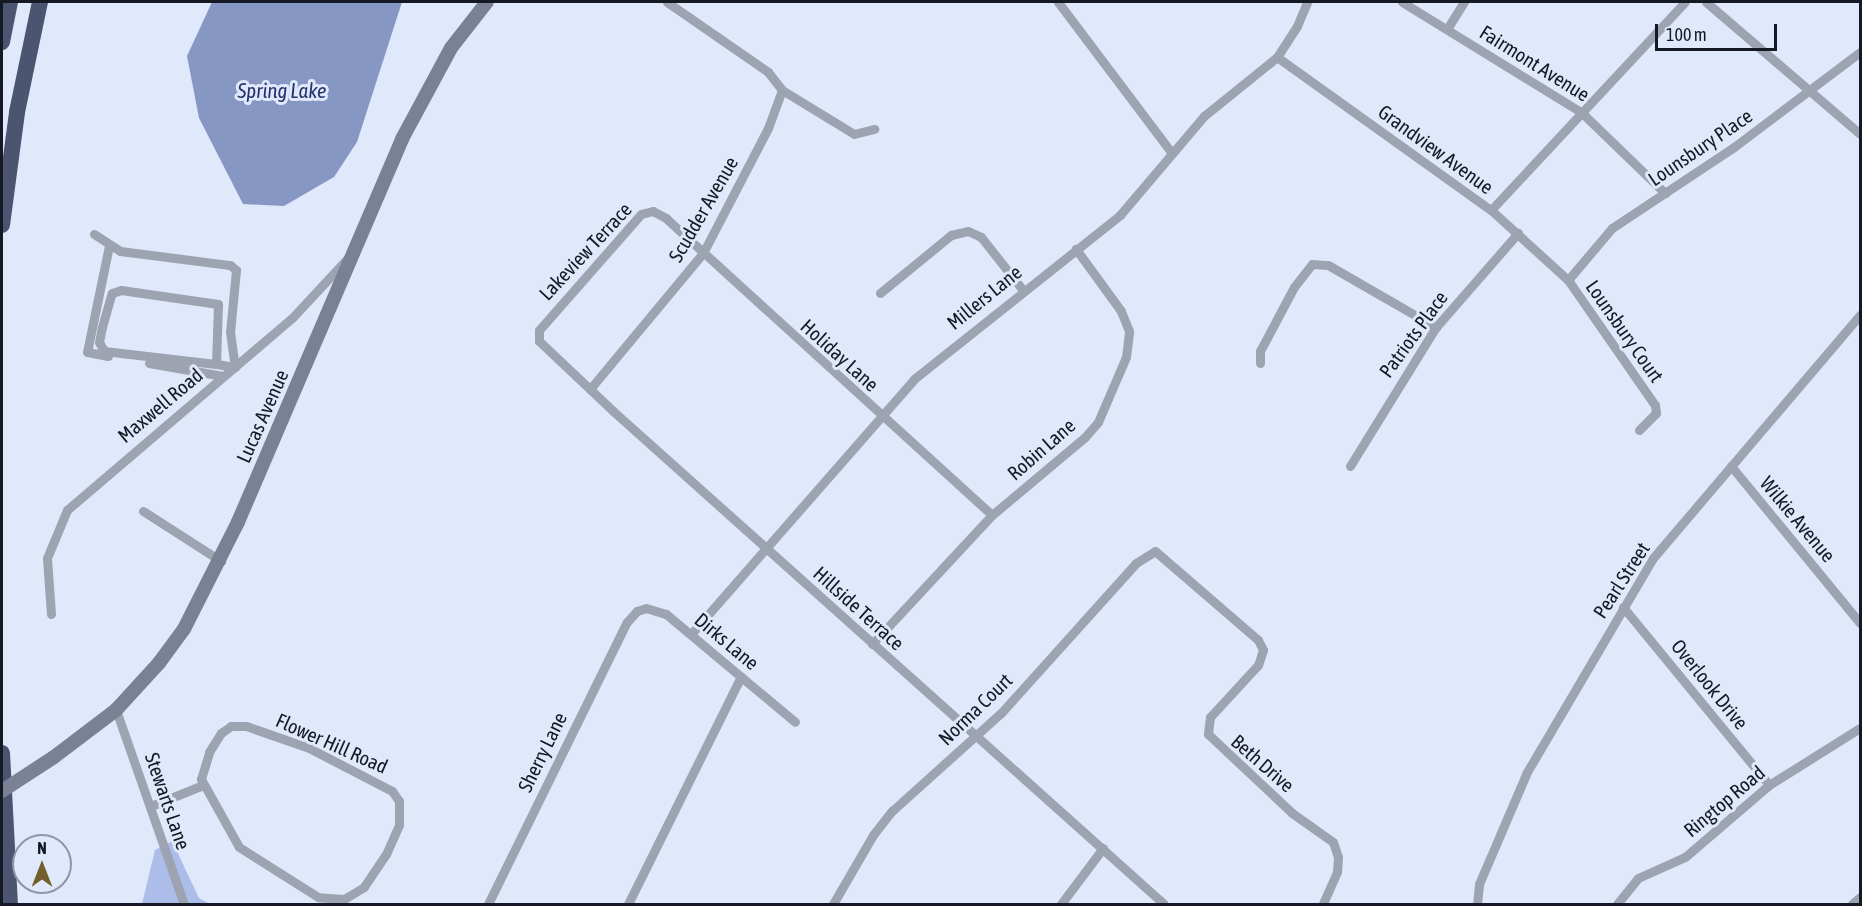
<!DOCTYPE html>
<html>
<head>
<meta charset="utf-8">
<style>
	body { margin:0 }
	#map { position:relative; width:1862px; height:906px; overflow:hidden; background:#e0e8fb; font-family:"Asap Condensed",sans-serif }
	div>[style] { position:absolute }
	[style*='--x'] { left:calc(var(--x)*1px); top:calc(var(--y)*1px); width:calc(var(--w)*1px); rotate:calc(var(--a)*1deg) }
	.green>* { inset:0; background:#acbdea }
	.water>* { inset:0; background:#8797c3 }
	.street>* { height:9px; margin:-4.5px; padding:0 4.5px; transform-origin:4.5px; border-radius:4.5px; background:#9da3b0 }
	.secondary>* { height:14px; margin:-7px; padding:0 7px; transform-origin:7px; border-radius:7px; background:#7a8194 }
	.highway>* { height:16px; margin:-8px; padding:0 8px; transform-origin:8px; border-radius:8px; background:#4b556f }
	.secondary-bridge>* { height:14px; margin:-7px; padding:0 7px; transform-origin:7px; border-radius:7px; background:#7a8194 }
	span { translate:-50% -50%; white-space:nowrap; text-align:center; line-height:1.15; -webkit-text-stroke:6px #e0e8fb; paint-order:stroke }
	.street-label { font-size:20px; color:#151924 }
	.water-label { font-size:21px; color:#24346b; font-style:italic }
	.frame { position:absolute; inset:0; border:3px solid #151924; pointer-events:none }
	.north { position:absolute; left:12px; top:834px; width:60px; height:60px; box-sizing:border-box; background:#e0e8fb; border:2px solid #8f95a5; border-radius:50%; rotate:0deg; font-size:16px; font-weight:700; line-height:24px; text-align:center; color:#151924 }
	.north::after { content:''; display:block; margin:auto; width:21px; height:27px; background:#735f2e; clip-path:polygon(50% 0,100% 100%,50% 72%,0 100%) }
	.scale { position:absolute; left:1655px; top:24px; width:122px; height:27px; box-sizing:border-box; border:3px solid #151924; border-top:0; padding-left:8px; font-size:18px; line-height:21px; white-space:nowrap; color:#151924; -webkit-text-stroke:4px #e0e8fb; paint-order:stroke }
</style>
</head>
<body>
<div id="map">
	<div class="green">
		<div style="clip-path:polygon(172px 841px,199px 898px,210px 904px,142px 904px,155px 850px)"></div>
	</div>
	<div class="water">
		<div style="clip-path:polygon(212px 2px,402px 2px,357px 142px,334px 177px,284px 206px,243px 204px,199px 118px,187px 56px)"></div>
	</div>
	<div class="street">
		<div style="--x:667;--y:2;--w:123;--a:34.7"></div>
		<div style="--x:768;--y:72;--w:23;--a:52"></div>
		<div style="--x:782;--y:90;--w:84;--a:31.4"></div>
		<div style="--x:854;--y:134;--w:21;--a:-14"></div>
		<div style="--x:1058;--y:2;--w:188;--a:53"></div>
		<div style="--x:1402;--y:2;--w:210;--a:31.6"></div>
		<div style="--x:1581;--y:112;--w:117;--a:44"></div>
		<div style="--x:1706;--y:2;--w:203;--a:40.6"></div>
		<div style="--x:1447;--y:29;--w:32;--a:-58"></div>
		<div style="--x:1277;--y:57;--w:263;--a:35.6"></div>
		<div style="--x:1491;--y:210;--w:104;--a:42.3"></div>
		<div style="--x:1568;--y:280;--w:152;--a:55.2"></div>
		<div style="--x:1655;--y:405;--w:8;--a:83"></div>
		<div style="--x:1656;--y:413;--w:24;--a:135"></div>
		<div style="--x:1491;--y:210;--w:284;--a:-47"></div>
		<div style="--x:94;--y:234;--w:31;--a:33"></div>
		<div style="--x:120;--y:251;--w:111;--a:7.3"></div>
		<div style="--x:230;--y:265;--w:8;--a:40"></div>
		<div style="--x:236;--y:270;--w:62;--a:95.5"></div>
		<div style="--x:230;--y:332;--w:35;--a:82"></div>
		<div style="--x:235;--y:367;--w:19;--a:-171"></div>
		<div style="--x:1568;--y:280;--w:68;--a:-49.8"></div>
		<div style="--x:1612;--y:228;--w:146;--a:-33.6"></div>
		<div style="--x:1734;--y:147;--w:158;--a:-37"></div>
		<div style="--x:121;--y:290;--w:98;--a:8.2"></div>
		<div style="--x:218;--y:304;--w:60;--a:91.9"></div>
		<div style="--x:216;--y:364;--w:113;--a:-173.4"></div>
		<div style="--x:104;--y:351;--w:10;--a:-119"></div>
		<div style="--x:99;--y:342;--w:15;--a:-79"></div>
		<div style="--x:102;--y:327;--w:35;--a:-74"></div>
		<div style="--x:112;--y:293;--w:9;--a:-18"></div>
		<div style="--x:880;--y:293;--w:92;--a:-39.2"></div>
		<div style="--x:951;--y:235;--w:17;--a:-13"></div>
		<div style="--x:968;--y:231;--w:14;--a:25"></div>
		<div style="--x:981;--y:237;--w:66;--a:51.7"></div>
		<div style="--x:108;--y:356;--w:21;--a:-169"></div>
		<div style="--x:87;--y:352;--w:108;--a:-78.3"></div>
		<div style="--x:149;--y:363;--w:75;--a:10"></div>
		<div style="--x:1260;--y:363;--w:12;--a:-90"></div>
		<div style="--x:1260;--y:351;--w:72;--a:-62"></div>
		<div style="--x:1294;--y:287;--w:29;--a:-52"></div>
		<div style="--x:1312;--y:264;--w:16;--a:4"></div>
		<div style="--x:1328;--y:265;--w:125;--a:29.9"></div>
		<div style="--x:590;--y:389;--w:177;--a:-50.3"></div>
		<div style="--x:703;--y:253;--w:141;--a:-62.5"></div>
		<div style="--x:768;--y:128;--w:40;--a:-69.8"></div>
		<div style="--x:1350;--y:466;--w:163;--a:-58.3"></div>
		<div style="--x:1436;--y:327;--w:125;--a:-48.9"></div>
		<div style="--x:1731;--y:466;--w:203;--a:50.6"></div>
		<div style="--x:143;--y:511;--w:93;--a:32.7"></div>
		<div style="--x:992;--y:515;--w:441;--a:-137.7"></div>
		<div style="--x:666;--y:218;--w:15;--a:-152"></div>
		<div style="--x:653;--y:211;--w:12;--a:166"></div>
		<div style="--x:641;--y:214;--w:154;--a:131.3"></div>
		<div style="--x:539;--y:330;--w:11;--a:90"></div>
		<div style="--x:539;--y:341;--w:102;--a:43.4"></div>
		<div style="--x:613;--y:411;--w:739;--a:41.82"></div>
		<div style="--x:1623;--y:607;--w:230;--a:50.6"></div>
		<div style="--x:51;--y:614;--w:56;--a:-94.1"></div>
		<div style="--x:47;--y:558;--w:52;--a:-67.4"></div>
		<div style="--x:67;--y:510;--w:297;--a:-40.5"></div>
		<div style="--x:293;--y:317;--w:78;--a:-47.1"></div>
		<div style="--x:691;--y:634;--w:339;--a:-48.8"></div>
		<div style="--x:914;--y:379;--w:263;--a:-38.5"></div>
		<div style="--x:1120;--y:215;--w:130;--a:-49.7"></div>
		<div style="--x:1204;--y:116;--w:94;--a:-38.9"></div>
		<div style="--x:1277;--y:57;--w:37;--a:-57"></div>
		<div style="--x:1297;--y:26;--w:26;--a:-67"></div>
		<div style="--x:872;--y:644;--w:176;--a:-47.1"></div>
		<div style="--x:992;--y:515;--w:121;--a:-40"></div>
		<div style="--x:1085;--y:437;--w:20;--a:-49"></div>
		<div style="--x:1098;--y:422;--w:71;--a:-66.7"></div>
		<div style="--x:1126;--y:357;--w:26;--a:-83"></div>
		<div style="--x:1129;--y:331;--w:22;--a:-112"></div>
		<div style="--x:1121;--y:311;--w:77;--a:-126"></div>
		<div style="--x:116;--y:710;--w:206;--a:70.7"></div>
		<div style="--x:231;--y:726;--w:15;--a:0"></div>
		<div style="--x:246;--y:726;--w:67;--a:19.2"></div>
		<div style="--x:309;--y:748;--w:93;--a:27.4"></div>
		<div style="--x:392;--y:791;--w:12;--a:55"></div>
		<div style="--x:399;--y:801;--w:24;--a:90"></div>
		<div style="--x:399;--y:825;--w:32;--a:114"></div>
		<div style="--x:386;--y:854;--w:40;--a:124"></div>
		<div style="--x:364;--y:887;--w:23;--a:149"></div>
		<div style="--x:344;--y:899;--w:26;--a:-176"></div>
		<div style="--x:318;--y:897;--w:93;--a:-147.7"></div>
		<div style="--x:239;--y:847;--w:78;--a:-119.2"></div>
		<div style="--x:201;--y:779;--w:28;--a:-73"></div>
		<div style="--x:209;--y:752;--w:22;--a:-58"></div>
		<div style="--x:221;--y:733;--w:12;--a:-35"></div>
		<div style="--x:151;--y:806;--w:56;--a:-22"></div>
		<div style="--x:488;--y:904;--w:314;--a:-63.8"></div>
		<div style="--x:627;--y:622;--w:15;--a:-48"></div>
		<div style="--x:637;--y:611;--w:9;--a:-18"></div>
		<div style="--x:646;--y:608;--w:21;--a:17"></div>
		<div style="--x:666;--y:614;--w:168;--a:39.9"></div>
		<div style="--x:628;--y:904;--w:254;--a:-63.6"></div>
		<div style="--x:833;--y:904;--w:80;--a:-59.9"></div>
		<div style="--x:873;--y:835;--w:31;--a:-52"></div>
		<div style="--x:892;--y:811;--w:147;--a:-42"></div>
		<div style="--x:1001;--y:713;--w:202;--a:-48"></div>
		<div style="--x:1136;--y:563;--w:22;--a:-32"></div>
		<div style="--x:1155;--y:551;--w:136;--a:40.8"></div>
		<div style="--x:1258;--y:640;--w:11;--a:63"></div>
		<div style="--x:1263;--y:650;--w:16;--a:108"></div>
		<div style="--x:1258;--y:665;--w:71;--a:132.7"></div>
		<div style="--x:1210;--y:717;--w:17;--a:97"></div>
		<div style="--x:1208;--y:734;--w:115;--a:43.2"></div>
		<div style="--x:1292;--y:813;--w:50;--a:35.3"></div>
		<div style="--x:1333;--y:842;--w:16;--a:72"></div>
		<div style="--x:1338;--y:857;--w:15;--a:94"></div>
		<div style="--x:1337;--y:872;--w:35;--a:114"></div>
		<div style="--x:1061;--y:904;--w:70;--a:-53.1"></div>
		<div style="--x:1477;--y:904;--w:20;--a:-84"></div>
		<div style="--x:1479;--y:884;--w:122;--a:-66.8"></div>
		<div style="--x:1527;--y:772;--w:248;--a:-59.5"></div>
		<div style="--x:1653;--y:558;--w:319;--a:-49.6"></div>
		<div style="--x:1617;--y:904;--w:33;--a:-51"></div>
		<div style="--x:1638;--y:878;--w:51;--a:-24.1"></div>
		<div style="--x:1685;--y:857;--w:111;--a:-40.6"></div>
		<div style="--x:1769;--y:785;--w:107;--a:-32.1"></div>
		<div style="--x:1852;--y:904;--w:11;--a:-41"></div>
	</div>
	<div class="secondary">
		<div style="--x:54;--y:757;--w:78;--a:-37.2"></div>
		<div style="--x:116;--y:710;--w:64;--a:-47.5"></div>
		<div style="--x:159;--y:663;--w:42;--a:-53.7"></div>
		<div style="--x:184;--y:629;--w:120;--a:-63.2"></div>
		<div style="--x:238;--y:522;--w:417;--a:-66.8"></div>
		<div style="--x:402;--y:139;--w:103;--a:-61.7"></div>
		<div style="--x:451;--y:48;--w:58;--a:-52"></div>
	</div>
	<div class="highway">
		<div style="--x:2;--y:42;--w:41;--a:-78.7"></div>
		<div style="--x:2;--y:225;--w:114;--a:-82.4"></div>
		<div style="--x:17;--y:112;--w:112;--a:-78.2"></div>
		<div style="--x:2;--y:753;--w:151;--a:87"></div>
	</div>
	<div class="secondary-bridge">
		<div style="--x:2;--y:791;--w:62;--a:-33.2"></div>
	</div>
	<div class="street-label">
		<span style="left:1535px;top:63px;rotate:32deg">Fairmont Avenue</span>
		<span style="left:1700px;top:147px;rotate:-34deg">Lounsbury Place</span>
		<span style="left:1436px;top:149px;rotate:36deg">Grandview Avenue</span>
		<span style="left:703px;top:209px;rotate:-60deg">Scudder Avenue</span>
		<span style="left:585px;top:251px;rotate:-47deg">Lakeview Terrace</span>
		<span style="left:984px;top:297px;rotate:-39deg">Millers Lane</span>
		<span style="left:1625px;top:331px;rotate:55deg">Lounsbury Court</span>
		<span style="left:1413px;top:334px;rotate:-54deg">Patriots Place</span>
		<span style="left:840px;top:355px;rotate:42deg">Holiday Lane</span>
		<span style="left:160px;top:405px;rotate:-40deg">Maxwell Road</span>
		<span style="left:262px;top:416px;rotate:-66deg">Lucas Avenue</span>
		<span style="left:1041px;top:449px;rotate:-41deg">Robin Lane</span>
		<span style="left:1798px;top:519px;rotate:50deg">Wilkie Avenue</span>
		<span style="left:1621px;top:580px;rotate:-57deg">Pearl Street</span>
		<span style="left:859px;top:608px;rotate:42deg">Hillside Terrace</span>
		<span style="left:727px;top:641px;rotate:40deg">Dirks Lane</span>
		<span style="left:1710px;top:684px;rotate:51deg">Overlook Drive</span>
		<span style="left:975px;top:709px;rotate:-44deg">Norma Court</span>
		<span style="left:332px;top:743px;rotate:24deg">Flower Hill Road</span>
		<span style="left:542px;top:752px;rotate:-64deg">Sherry Lane</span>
		<span style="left:1263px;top:763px;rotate:41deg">Beth Drive</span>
		<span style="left:168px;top:801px;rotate:71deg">Stewarts Lane</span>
		<span style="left:1724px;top:801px;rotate:-40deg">Ringtop Road</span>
	</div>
	<div class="water-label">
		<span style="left:282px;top:90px">Spring Lake</span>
	</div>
	<div class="frame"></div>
	<div class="north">N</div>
	<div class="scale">100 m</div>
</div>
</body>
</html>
